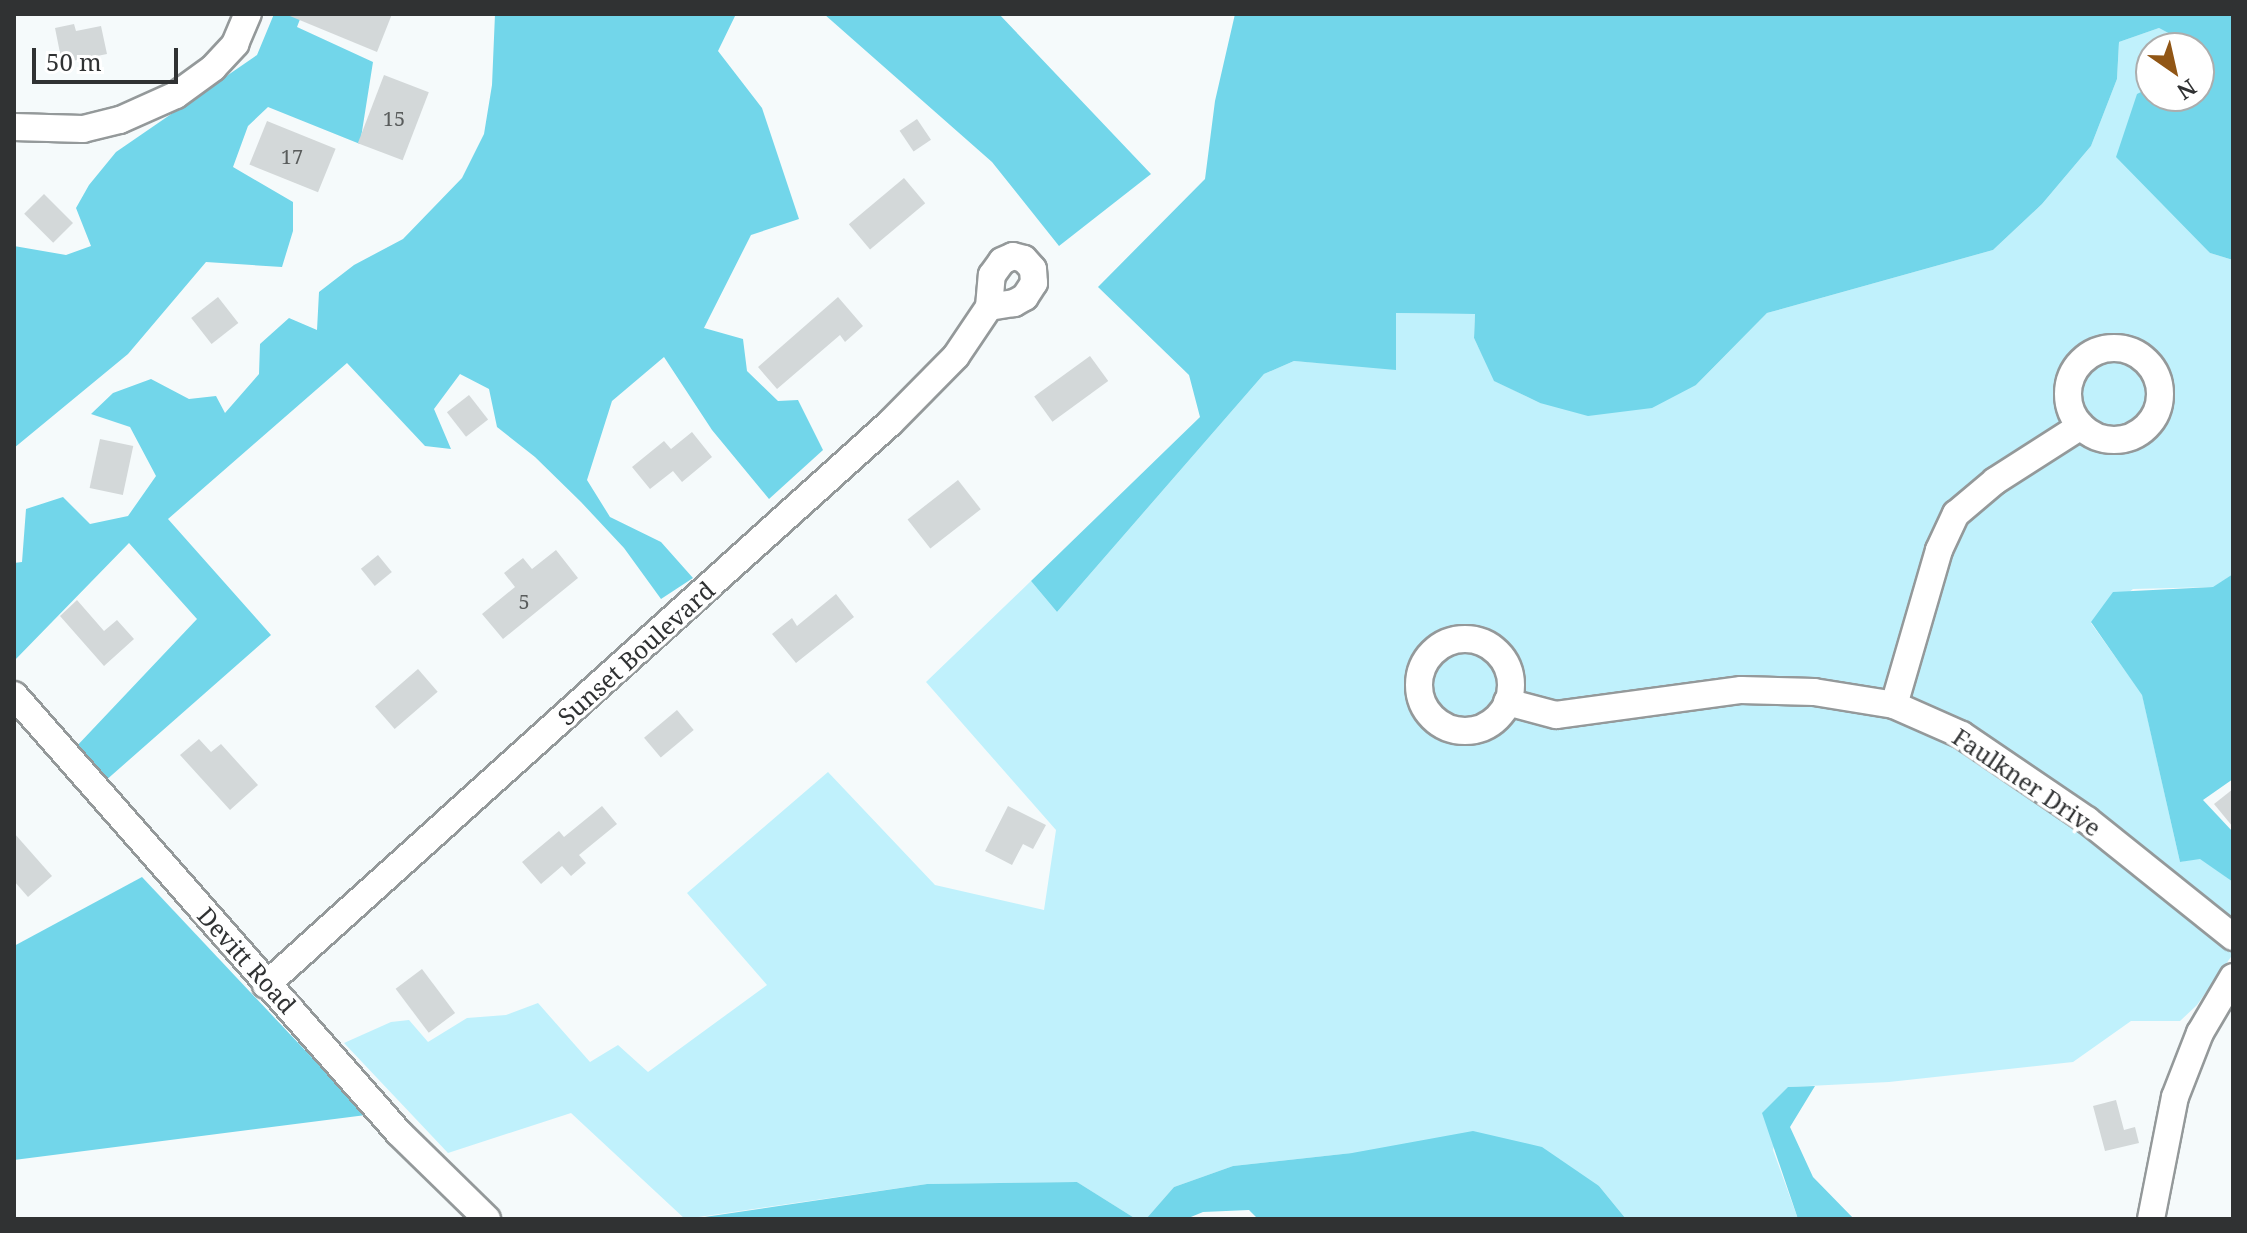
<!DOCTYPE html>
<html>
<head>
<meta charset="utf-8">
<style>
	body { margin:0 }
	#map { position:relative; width:2247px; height:1233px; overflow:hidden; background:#f5fafb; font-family:"Noto Serif",serif }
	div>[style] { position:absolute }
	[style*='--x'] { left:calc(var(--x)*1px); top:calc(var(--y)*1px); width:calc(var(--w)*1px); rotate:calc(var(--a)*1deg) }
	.green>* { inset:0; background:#c0f1fc }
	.forest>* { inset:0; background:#72d6ea }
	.building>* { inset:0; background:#d3d8d9; transform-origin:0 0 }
	.roads { filter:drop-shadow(2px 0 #94999a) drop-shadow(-2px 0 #94999a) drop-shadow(0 2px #94999a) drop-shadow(0 -2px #94999a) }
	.minor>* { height:26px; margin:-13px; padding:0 13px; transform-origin:13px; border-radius:13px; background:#fff }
	.minor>.ring { margin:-13px; padding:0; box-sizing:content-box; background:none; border:26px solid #fff; border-radius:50% }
	span { translate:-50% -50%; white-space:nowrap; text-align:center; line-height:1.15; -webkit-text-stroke:7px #fff; paint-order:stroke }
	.number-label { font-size:20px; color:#595c5c }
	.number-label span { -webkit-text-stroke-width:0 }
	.street-label { font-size:24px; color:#303233 }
	.frame { position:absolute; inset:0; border:16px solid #303233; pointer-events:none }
	.north { position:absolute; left:2135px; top:32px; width:80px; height:80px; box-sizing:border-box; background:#fff; border:2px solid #acadad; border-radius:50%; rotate:146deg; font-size:22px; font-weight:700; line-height:32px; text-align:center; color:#303233 }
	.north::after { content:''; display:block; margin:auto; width:28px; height:36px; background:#915615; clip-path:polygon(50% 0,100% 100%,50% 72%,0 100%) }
	.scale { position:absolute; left:32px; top:48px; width:146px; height:36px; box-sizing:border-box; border:4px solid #303233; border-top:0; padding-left:10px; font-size:24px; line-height:28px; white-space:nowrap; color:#303233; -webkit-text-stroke:6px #fff; paint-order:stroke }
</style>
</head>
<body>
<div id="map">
	<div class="green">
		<div style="clip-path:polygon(2159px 28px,2190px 44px,2188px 48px,2151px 48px,2151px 87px,2137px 95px,2210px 253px,2233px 260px,2233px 574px,2214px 587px,2133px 589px,2091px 623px,2142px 694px,2180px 862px,2200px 858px,2233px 882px,2233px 954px,2197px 1005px,2180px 1021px,2131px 1021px,2073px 1062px,1889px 1082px,1788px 1087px,1773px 1150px,1798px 1219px,1626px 1219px,1599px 1186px,1352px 1153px,1233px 1166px,1174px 1187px,1146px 1219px,1136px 1219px,1077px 1182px,927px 1184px,685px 1219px,571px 1113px,448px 1153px,344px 1043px,391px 1022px,409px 1020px,428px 1042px,467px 1018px,506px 1015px,538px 1003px,590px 1062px,618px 1045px,648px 1072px,767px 985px,687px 893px,828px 772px,935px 885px,1044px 910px,1056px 830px,926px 682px,1031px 581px,1057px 612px,1264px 374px,1294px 361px,1396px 369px,1395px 313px,1475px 314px,1474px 338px,1495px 381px,1540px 403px,1696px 385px,1767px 313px,1993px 250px,2042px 204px,2091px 146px,2117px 79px,2119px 42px)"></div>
	</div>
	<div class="forest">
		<div style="clip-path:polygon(274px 14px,302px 14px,297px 27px,373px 62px,360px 144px,268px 107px,248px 126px,233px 167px,293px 202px,293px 231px,282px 267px,206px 262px,128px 354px,14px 448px,14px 246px,66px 255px,91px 246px,76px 208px,89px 185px,116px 152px,257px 55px)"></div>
		<div style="clip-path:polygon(495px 14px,736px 14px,718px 51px,762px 108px,799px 219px,751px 235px,704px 328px,743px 339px,747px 371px,778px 401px,798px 400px,823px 450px,769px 499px,712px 430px,664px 357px,612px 401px,587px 480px,610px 517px,661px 542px,693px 578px,661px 599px,624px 548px,581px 502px,535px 457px,497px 427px,489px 389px,460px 374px,434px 409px,451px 449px,425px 446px,347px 363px,168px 519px,271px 635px,104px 782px,74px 749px,197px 619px,129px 543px,14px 661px,14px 563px,22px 562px,26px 509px,63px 497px,90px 524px,128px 516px,156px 476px,130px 427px,91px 414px,113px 393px,151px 379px,189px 399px,216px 396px,225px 413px,259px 374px,260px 344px,289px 318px,317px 330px,319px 292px,354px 265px,403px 239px,462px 178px,484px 134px,492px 85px)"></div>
		<div style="clip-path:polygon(824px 14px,999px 14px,1151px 174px,1059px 246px,992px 162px)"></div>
		<div style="clip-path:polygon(1235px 14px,2233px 14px,2233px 260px,2210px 253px,2116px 157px,2137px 94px,2151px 87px,2151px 96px,2199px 96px,2199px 48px,2188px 48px,2189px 44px,2159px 28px,2119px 42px,2117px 79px,2091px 146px,2042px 204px,1993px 250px,1767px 313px,1696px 385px,1652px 408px,1588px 416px,1540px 403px,1494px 381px,1474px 338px,1475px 314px,1396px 313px,1396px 370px,1294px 361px,1264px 374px,1057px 612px,1031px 581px,1200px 417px,1189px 375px,1098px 287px,1205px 179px,1215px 101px)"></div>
		<div style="clip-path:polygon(2233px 574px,2233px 779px,2203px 800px,2233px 832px,2233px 882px,2200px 859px,2180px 862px,2142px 695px,2091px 622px,2113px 592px,2213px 587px)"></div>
		<div style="clip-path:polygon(142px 877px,366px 1115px,14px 1160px,14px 946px)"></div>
		<div style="clip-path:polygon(1815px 1086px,1790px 1127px,1813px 1177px,1854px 1219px,1798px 1219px,1762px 1113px,1788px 1087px)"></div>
		<div style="clip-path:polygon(1473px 1131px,1542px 1147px,1599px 1186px,1626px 1219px,1258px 1219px,1249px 1210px,1203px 1212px,1186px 1219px,1146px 1219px,1174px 1187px,1233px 1166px,1352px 1153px)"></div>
		<div style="clip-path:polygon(1077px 1182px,1136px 1219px,691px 1219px,927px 1184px)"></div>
	</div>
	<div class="building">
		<div style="clip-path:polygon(285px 14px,392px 14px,377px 52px)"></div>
		<div style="clip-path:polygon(74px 24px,76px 31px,101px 26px,107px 54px,62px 63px,55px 28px)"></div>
		<div style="left:384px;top:75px;width:48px;height:73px;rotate:21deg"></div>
		<div style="left:917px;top:119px;width:25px;height:21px;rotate:56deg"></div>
		<div style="left:267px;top:121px;width:74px;height:47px;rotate:22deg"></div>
		<div style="left:904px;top:178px;width:33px;height:72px;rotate:50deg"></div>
		<div style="left:44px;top:194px;width:41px;height:28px;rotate:45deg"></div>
		<div style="left:218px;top:297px;width:33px;height:34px;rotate:52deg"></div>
		<div style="clip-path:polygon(838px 297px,863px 326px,845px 342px,840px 335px,777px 389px,758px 367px)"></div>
		<div style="left:1090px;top:356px;width:31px;height:69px;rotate:54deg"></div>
		<div style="left:469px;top:395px;width:31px;height:28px;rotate:52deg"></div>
		<div style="clip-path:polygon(692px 432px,712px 457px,682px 482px,673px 471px,650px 489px,632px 467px,664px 441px,671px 449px)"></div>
		<div style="left:100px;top:439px;width:34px;height:50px;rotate:12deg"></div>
		<div style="left:958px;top:480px;width:37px;height:64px;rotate:52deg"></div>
		<div style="clip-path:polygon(556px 550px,578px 578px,503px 639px,482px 614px,515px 587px,504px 573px,523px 558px,532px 569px)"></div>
		<div style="left:378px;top:555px;width:22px;height:22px;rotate:51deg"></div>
		<div style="clip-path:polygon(836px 594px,854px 617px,796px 663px,772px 634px,792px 618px,797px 626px)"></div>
		<div style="clip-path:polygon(77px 600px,104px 631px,117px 620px,134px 639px,104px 666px,60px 616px)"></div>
		<div style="left:418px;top:669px;width:30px;height:57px;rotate:49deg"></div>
		<div style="left:677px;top:710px;width:26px;height:43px;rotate:50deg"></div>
		<div style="clip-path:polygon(199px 739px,211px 752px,221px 744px,258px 785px,230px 810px,180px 755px)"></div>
		<div style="clip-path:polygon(2233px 789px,2233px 827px,2214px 804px)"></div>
		<div style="clip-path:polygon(602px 806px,617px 824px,579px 855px,586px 863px,571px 876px,562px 866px,541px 884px,522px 862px,559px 831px,564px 837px)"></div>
		<div style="clip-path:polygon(1008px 806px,1046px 825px,1033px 849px,1023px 844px,1012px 865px,985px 851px)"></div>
		<div style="clip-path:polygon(14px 833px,52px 876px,28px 897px,14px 881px)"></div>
		<div style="left:422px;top:969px;width:55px;height:33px;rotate:53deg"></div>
		<div style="clip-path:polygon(2116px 1100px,2124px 1130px,2135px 1127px,2139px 1143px,2105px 1151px,2093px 1106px)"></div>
	</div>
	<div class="roads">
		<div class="minor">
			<div style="--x:14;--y:127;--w:69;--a:1.7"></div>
			<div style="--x:83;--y:129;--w:38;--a:-14"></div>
			<div style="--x:120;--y:120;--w:61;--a:-24.1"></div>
			<div style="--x:176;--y:95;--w:46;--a:-36.1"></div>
			<div style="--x:213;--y:68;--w:33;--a:-47"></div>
			<div style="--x:235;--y:44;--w:33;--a:-67"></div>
			<div style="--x:1013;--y:256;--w:11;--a:15"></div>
			<div style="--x:1024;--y:259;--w:13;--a:48"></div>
			<div style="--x:1033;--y:269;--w:14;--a:86"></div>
			<div style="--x:1034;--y:283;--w:17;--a:123"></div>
			<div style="--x:1025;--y:297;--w:13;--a:151"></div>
			<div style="--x:1014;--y:303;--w:25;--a:171"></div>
			<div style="--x:989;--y:307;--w:32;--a:-85"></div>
			<div style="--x:992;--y:275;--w:17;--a:-54"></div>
			<div style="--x:1002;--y:261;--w:12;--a:-24"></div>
			<div class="ring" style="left:2068px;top:348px;width:66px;height:66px"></div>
			<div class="ring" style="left:1419px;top:639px;width:66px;height:66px"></div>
			<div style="--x:14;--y:695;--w:583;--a:48.68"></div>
			<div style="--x:399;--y:1133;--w:123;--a:44.3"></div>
			<div style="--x:1507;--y:702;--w:51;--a:14.9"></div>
			<div style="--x:1556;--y:715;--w:187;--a:-7.7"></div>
			<div style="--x:1741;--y:690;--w:73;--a:1.6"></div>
			<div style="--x:1814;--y:692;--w:81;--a:9.2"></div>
			<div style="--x:1894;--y:705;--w:74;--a:23.8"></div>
			<div style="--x:1962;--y:735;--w:151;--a:34.2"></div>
			<div style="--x:2087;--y:820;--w:187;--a:38.7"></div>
			<div style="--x:1894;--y:705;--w:161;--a:-73.8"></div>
			<div style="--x:1939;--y:550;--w:40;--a:-65"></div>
			<div style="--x:1956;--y:514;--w:51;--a:-40.2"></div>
			<div style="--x:1995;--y:481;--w:102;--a:-32.6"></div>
			<div style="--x:266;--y:985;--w:840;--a:-42.01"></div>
			<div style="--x:890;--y:423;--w:94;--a:-45.4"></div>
			<div style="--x:956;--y:356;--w:59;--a:-56"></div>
			<div style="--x:2151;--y:1219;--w:124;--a:-78.9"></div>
			<div style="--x:2175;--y:1097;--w:69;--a:-68.7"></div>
			<div style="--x:2200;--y:1033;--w:65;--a:-59.5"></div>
		</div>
	</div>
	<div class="number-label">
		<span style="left:394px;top:118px">15</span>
		<span style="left:292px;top:156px">17</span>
		<span style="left:524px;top:601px">5</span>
	</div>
	<div class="street-label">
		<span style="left:636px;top:653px;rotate:-42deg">Sunset Boulevard</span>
		<span style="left:2027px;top:782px;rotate:34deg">Faulkner Drive</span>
		<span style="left:247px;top:960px;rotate:48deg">Devitt Road</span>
	</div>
	<div class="frame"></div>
	<div class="north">N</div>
	<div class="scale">50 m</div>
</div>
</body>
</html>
